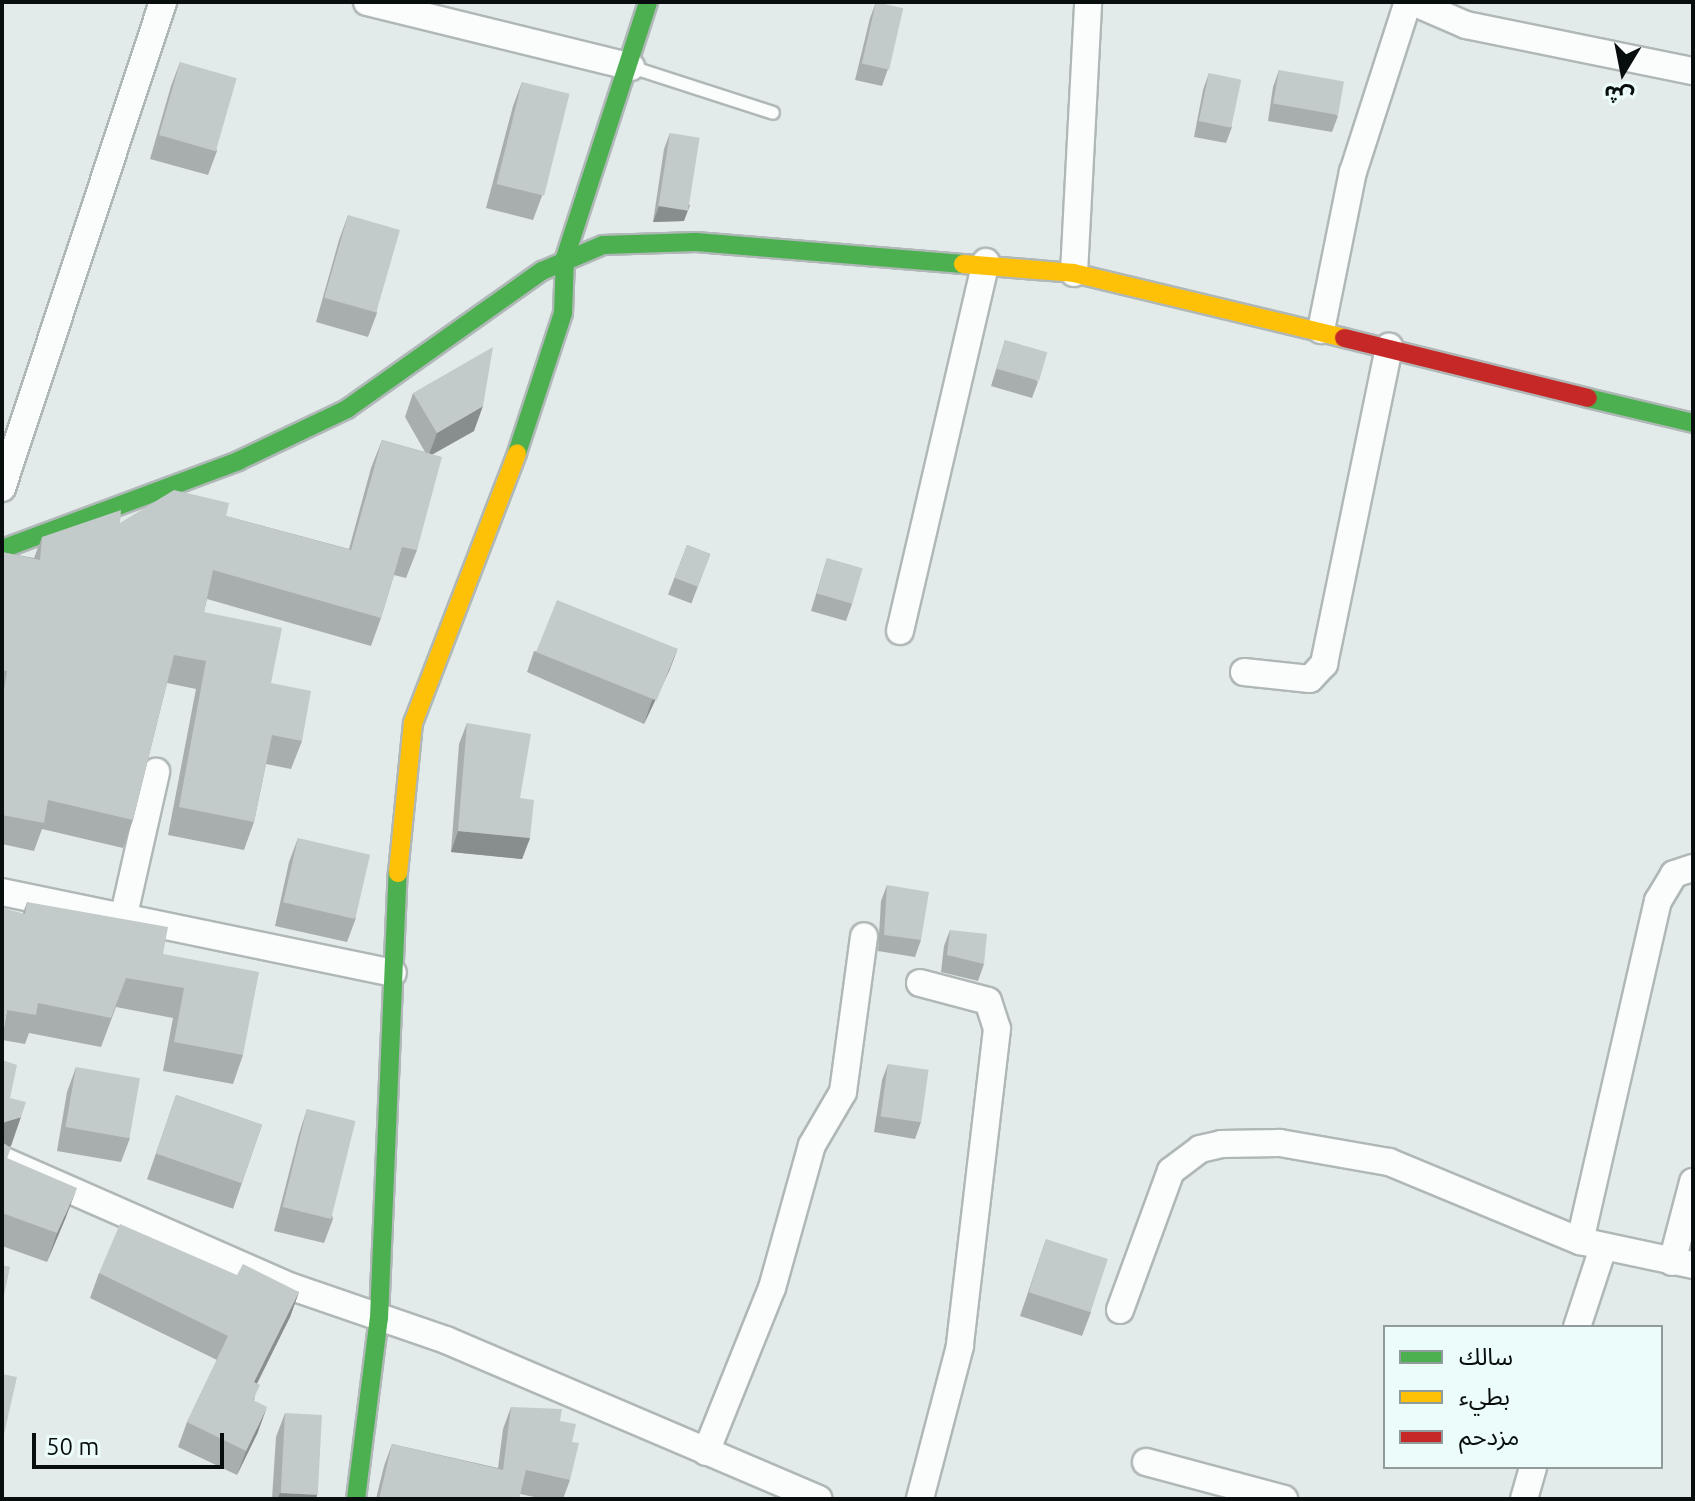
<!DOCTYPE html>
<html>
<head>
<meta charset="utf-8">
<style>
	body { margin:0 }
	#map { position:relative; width:1695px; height:1501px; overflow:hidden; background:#e2ebea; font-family:Ubuntu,"Noto Sans Arabic",sans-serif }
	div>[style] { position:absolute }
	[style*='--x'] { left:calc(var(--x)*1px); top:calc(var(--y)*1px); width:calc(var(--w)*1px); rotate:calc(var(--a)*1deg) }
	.roads { filter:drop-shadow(2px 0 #b0b8b7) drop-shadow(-2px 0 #b0b8b7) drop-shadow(0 2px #b0b8b7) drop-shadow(0 -2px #b0b8b7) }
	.lane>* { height:12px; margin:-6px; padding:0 6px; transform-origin:6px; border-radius:6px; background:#fbfcfc }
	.street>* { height:26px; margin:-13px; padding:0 13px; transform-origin:13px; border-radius:13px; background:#fbfcfc }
	.fast>* { height:18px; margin:-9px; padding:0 9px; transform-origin:9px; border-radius:9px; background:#4caf50 }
	.slow>* { height:18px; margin:-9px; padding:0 9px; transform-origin:9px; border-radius:9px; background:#ffc107 }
	.jam>* { height:18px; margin:-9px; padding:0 9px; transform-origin:9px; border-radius:9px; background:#c62828 }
	.wall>* { inset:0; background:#a8aeae; transform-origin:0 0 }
	.shaded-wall>* { inset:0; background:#888d8d }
	.building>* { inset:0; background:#c3caca; transform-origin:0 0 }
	span { translate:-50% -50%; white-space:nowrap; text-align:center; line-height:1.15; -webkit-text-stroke:6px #ebfcfa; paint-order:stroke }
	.frame { position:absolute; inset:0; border:4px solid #080d0d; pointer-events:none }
	.legend { position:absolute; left:1383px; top:1325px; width:280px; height:144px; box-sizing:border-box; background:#ebfcfa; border:2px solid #909c9b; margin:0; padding:10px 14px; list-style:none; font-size:24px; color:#080d0d }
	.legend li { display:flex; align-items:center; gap:16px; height:40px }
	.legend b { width:40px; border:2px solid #909c9b }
	.north { position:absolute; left:1583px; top:32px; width:80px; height:80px; -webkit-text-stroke:6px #ebfcfa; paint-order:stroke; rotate:190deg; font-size:22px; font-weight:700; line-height:32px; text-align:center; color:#080d0d }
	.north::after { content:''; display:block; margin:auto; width:28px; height:36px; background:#080d0d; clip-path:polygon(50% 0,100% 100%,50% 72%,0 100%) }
	.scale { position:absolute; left:32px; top:1433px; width:192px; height:36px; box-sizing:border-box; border:4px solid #080d0d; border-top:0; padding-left:10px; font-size:24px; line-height:28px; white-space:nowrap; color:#080d0d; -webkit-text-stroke:6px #ebfcfa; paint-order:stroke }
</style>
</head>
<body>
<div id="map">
	<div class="roads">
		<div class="lane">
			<div style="--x:631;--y:67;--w:149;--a:17.9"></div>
		</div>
		<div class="street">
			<div style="--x:367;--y:2;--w:272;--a:13.8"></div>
			<div style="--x:1413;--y:2;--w:58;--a:23.5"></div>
			<div style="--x:1466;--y:25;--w:232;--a:11.5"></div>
			<div style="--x:1074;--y:273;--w:271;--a:-87"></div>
			<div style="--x:1321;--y:330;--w:161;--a:-78.6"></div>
			<div style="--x:1353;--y:172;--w:179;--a:-72.1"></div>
			<div style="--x:2;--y:488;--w:512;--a:-71.67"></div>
			<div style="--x:900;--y:631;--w:379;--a:-76.9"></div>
			<div style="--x:1244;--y:672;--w:66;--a:6.1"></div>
			<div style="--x:1310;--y:679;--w:21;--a:-47"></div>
			<div style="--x:1324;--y:664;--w:324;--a:-78.4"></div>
			<div style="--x:2;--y:892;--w:399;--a:11.7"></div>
			<div style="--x:123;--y:919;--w:151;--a:-77.3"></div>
			<div style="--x:920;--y:983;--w:70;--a:14.8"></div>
			<div style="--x:988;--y:1001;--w:29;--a:72"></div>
			<div style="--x:997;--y:1029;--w:319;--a:96.7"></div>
			<div style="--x:960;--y:1346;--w:158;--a:104.7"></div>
			<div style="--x:2;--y:1160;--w:317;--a:23.7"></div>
			<div style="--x:292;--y:1287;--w:163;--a:19"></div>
			<div style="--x:446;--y:1340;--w:405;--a:23.1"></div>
			<div style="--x:1580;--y:1241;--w:349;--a:-77.1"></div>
			<div style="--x:1658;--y:901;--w:31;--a:-59"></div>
			<div style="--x:1674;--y:874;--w:20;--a:-18"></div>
			<div style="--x:1672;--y:1262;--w:83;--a:-75.3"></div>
			<div style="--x:1120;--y:1310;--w:148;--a:-69.9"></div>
			<div style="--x:1171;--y:1171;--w:36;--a:-37"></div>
			<div style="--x:1200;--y:1149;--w:22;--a:-13"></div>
			<div style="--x:1221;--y:1144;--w:59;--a:-1"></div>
			<div style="--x:1280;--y:1143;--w:111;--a:9.9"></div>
			<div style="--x:1389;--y:1162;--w:207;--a:22.5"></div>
			<div style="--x:1580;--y:1241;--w:116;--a:12"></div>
			<div style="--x:1577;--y:1327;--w:83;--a:-71.8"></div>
			<div style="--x:706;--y:1452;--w:177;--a:-68.1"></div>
			<div style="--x:772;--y:1288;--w:148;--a:-74.4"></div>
			<div style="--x:812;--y:1145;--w:61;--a:-59.7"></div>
			<div style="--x:843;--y:1092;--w:157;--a:-82.3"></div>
			<div style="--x:1146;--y:1462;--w:143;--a:15"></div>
			<div style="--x:1524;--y:1499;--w:33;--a:-74"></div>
		</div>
		<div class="fast">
			<div style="--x:1588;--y:398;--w:108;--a:13.4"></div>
			<div style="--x:517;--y:453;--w:147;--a:-71.8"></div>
			<div style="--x:563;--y:313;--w:55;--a:-87.9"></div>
			<div style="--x:565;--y:258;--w:269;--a:-72"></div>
			<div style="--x:2;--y:549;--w:252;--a:-20.4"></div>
			<div style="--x:238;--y:461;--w:121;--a:-25.5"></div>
			<div style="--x:347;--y:409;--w:239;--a:-35.3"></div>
			<div style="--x:542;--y:271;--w:66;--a:-23.1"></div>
			<div style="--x:603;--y:245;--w:93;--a:-1.8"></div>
			<div style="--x:696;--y:242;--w:268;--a:4.7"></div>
			<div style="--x:356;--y:1499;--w:182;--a:-82.8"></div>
			<div style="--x:379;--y:1318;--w:445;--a:-87.6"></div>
		</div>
		<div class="slow">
			<div style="--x:963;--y:264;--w:111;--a:4.6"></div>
			<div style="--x:1074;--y:273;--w:278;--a:13.5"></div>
			<div style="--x:398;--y:873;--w:151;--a:-84.3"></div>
			<div style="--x:413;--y:723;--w:289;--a:-68.9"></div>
		</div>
		<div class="jam">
			<div style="--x:1344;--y:338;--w:251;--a:13.8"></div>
		</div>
	</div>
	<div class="wall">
		<div style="clip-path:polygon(876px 2px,888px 69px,882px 86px,855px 80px,870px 18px)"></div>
		<div style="clip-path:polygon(180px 62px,217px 151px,208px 175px,150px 159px,171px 86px)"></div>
		<div style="clip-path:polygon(1279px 70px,1338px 116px,1332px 132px,1268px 121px,1273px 87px)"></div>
		<div style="clip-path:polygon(1209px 73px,1232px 127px,1226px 143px,1194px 137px,1203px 90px)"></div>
		<div style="clip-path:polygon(522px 82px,542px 196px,533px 220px,486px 208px,513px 106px)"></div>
		<div style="clip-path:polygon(670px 133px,684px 221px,653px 222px,664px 149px)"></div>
		<div style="clip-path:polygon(348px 215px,377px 313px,368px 337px,316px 322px,339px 240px)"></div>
		<div style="clip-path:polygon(1005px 340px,1038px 382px,1032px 398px,991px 386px)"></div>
		<div style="clip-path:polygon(413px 393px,474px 431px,432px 454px,417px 550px,406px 578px,394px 575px,381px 618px,371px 646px,207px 599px,204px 612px,271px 683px,302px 741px,291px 769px,266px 764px,254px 822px,244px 850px,168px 835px,196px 689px,167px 683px,133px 820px,123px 848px,42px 829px,34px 851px,2px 844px,2px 552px,34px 558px,42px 537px,120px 523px,226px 516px,349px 549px,371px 468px,382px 440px,425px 452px,405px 417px)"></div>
		<div style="left:687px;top:545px;width:25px;height:53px;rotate:21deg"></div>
		<div style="clip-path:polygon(827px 558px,852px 604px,846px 621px,811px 611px)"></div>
		<div style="clip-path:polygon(534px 651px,670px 669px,644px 724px,527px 672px)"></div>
		<div style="clip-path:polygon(467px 723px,520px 798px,530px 838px,522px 859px,451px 852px,459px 744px)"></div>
		<div style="clip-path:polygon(298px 838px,356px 918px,347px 942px,275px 926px,289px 862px)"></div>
		<div style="clip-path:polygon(887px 885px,921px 940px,915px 957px,878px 951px,881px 901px)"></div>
		<div style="clip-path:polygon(27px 902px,163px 954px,243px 1055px,233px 1084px,163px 1071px,173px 1018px,116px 1007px,101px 1047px,29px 1033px,25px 1044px,2px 1040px,23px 913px)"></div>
		<div style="clip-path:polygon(950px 930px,984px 964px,978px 981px,941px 972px,944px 946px)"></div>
		<div style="clip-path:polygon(2px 1060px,10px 1098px,11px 1146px,9px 1147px,7px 1158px,66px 1217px,47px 1262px,2px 1246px)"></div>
		<div style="clip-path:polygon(888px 1064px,921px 1122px,915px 1139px,874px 1132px,882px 1080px)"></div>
		<div style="clip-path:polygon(76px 1067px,130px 1138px,121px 1162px,57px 1151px,67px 1092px)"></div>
		<div style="left:176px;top:1095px;width:91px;height:89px;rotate:19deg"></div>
		<div style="clip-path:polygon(307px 1109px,333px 1219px,324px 1243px,274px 1231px,299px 1134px)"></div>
		<div style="clip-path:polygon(1046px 1239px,1091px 1312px,1082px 1336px,1020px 1316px)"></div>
		<div style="clip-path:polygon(99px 1273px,237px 1275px,299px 1292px,290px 1317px,257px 1384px,254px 1401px,258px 1432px,237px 1475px,178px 1447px,187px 1422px,217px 1360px,90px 1298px)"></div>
		<div style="clip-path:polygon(511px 1407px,560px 1421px,572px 1442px,570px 1480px,563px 1499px,544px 1499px,520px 1494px,519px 1499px,376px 1499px,384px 1466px,392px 1444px,498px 1468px,503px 1429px)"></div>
		<div style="clip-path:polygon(285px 1413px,317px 1495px,316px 1499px,272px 1499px,276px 1437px)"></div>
	</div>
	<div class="shaded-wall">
		<div style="clip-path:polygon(690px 205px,684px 221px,653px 222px,659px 206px)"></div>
		<div style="clip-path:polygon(483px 406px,474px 431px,428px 457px,437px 433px)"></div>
		<div style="clip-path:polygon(678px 648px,670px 669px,644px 724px,651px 703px)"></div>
		<div style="clip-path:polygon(458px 831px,530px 838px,522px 859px,451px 852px)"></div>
		<div style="clip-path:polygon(21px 1117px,11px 1146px,2px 1149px,2px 1123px)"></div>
		<div style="clip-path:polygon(77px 1188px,66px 1217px,47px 1262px,57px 1233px)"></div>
		<div style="clip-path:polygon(299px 1292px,290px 1317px,245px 1407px,254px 1382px)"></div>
		<div style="clip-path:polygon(267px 1407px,258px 1432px,237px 1475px,246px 1451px)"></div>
		<div style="clip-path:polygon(280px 1493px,317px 1495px,316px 1499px,277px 1499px)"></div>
	</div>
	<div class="building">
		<div style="left:876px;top:2px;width:28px;height:63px;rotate:13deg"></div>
		<div style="left:180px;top:62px;width:59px;height:76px;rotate:16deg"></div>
		<div style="left:1279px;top:70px;width:66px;height:34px;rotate:10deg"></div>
		<div style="left:1209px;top:73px;width:33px;height:49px;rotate:12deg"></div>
		<div style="left:522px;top:82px;width:49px;height:105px;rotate:14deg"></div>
		<div style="left:670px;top:133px;width:30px;height:74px;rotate:9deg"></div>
		<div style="left:348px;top:215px;width:54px;height:86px;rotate:16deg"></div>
		<div style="left:1005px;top:340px;width:44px;height:30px;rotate:16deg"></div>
		<div style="clip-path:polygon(493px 347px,483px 406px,437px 433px,413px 393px)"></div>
		<div style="clip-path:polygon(382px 440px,442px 457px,417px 550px,402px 547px,381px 618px,213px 570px,204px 612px,282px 628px,271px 683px,311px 691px,302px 741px,272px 735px,254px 822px,179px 807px,206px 661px,174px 655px,133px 820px,48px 800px,44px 823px,2px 815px,2px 703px,7px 671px,2px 670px,2px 552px,40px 560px,42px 537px,121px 510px,120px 523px,174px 490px,229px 503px,226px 516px,351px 550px)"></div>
		<div style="left:687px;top:545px;width:25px;height:35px;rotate:21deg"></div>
		<div style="left:827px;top:558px;width:37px;height:37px;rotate:16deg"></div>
		<div style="left:557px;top:600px;width:130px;height:56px;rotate:22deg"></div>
		<div style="clip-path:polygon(467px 723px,531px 734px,520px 798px,534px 800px,530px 838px,458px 831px)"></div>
		<div style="left:298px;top:838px;width:74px;height:66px;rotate:13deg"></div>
		<div style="clip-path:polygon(887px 885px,929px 892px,921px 940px,884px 935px)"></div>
		<div style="clip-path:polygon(27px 902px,168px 927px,163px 954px,259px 972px,243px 1055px,174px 1042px,184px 988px,126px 978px,111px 1018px,38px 1003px,36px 1015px,7px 1010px,2px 1037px,2px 908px,25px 914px)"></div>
		<div style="clip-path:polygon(950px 930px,987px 934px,984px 964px,947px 955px)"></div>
		<div style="clip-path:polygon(2px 1060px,17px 1065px,10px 1098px,26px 1102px,21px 1117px,2px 1123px)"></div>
		<div style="left:888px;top:1064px;width:41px;height:53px;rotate:8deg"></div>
		<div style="left:76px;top:1067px;width:65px;height:61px;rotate:10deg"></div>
		<div style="left:176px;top:1095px;width:91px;height:62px;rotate:19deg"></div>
		<div style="left:307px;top:1109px;width:50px;height:101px;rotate:14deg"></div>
		<div style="clip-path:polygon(2px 1142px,11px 1148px,7px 1158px,77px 1188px,57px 1233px,2px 1213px)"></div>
		<div style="clip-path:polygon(120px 1224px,237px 1275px,243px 1264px,299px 1292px,254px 1382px,260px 1385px,253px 1400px,267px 1407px,246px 1451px,187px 1422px,228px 1336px,99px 1273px)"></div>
		<div style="left:1046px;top:1239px;width:65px;height:56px;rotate:18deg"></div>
		<div style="clip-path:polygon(2px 1265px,10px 1267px,3px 1300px,2px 1300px)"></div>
		<div style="clip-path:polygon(2px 1374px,17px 1377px,2px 1443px)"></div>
		<div style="clip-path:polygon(511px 1407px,562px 1409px,560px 1421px,576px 1424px,572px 1442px,579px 1443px,570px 1480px,526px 1470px,519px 1499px,379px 1499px,392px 1444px,503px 1470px)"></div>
		<div style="left:285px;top:1413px;width:37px;height:80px;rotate:3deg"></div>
	</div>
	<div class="frame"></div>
	<ul class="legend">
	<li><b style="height:10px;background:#4caf50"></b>سالك</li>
	<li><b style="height:10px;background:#ffc107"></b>بطيء</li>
	<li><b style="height:10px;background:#c62828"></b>مزدحم</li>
	</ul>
	<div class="north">ش</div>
	<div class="scale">50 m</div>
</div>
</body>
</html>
